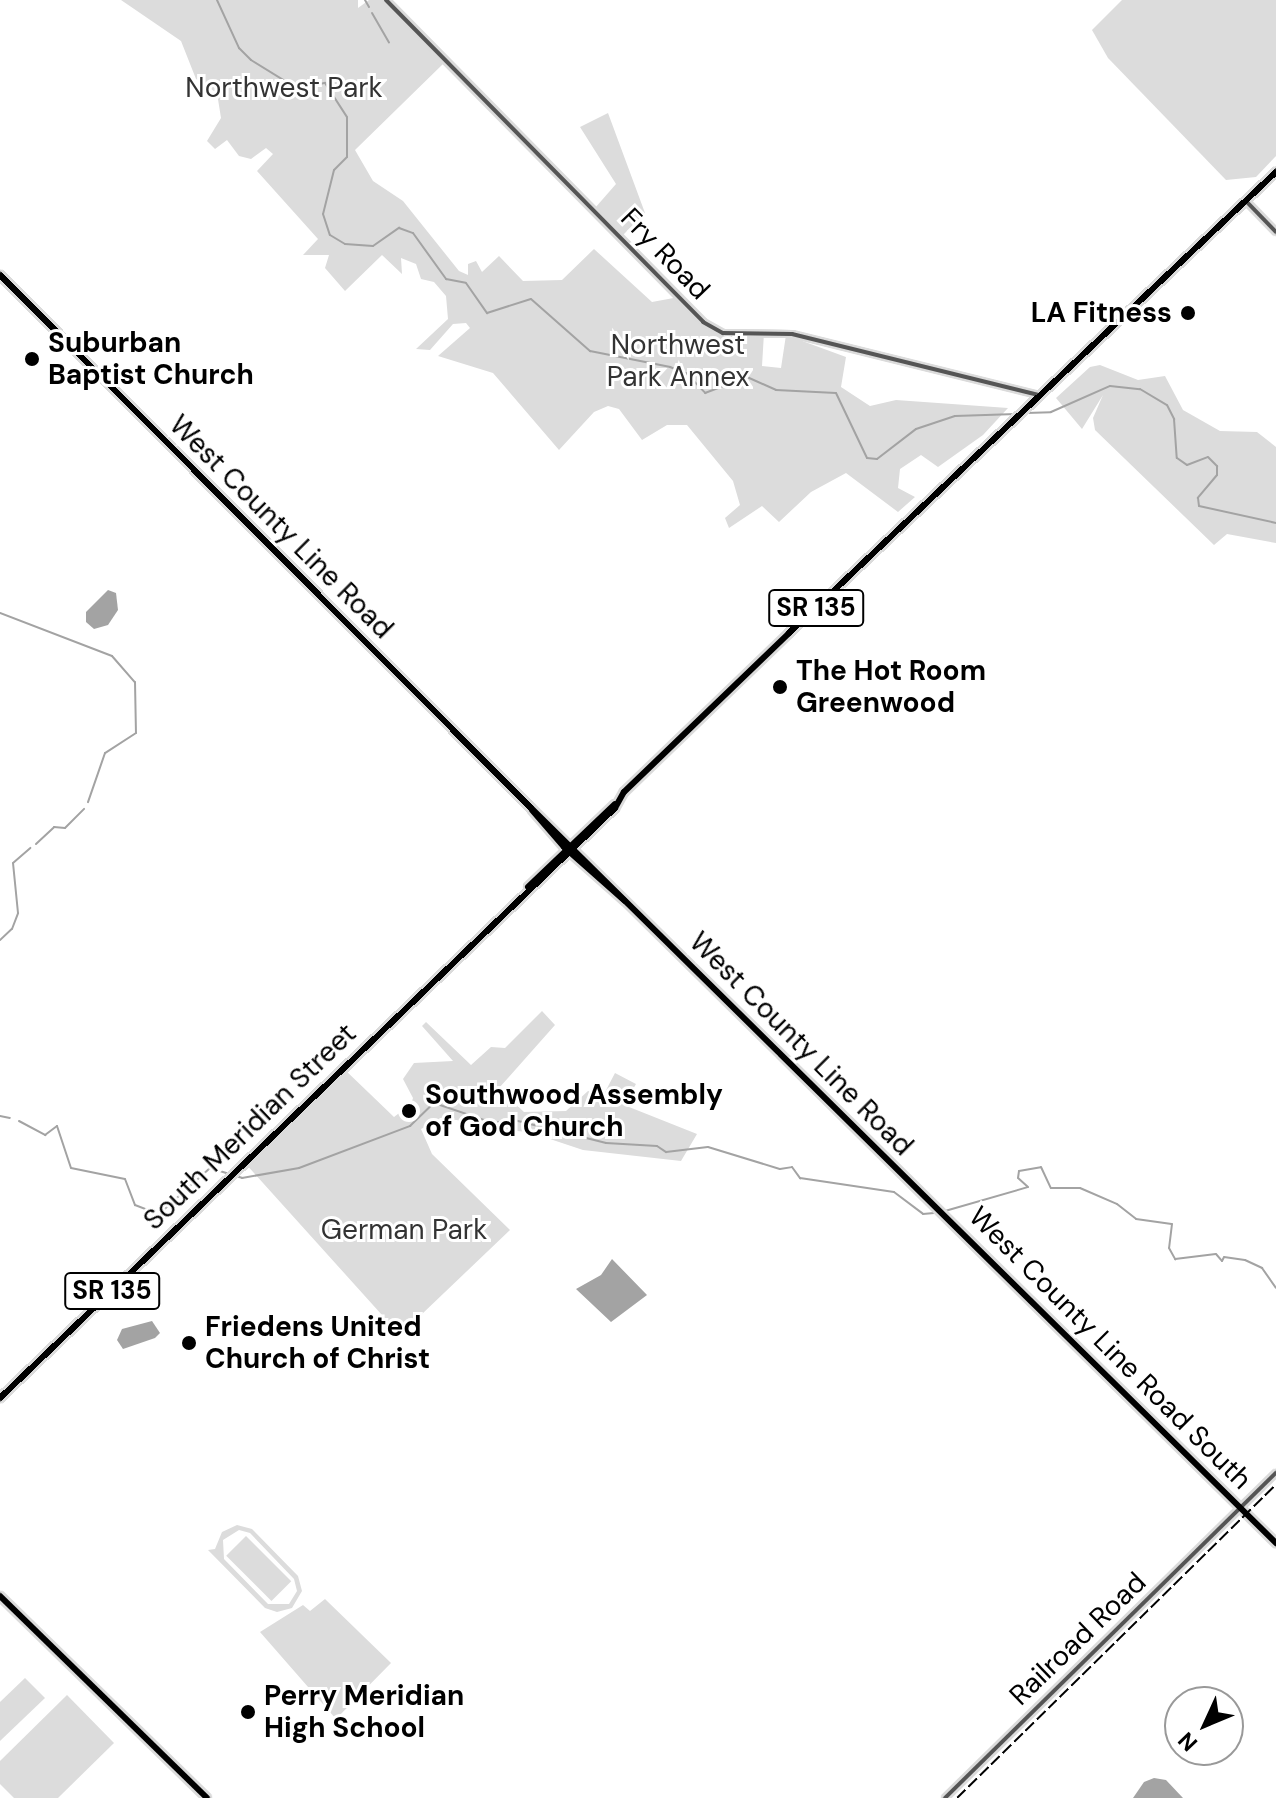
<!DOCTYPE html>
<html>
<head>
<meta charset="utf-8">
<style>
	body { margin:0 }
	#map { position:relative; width:1276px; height:1798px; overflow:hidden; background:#fff; font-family:"DM Sans",sans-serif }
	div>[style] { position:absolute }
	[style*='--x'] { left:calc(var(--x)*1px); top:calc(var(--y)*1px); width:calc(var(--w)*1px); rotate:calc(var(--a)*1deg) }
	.green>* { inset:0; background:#dcdcdc; transform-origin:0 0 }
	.water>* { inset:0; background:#a3a3a3 }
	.stream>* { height:2px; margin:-1px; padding:0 1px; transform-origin:1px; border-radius:1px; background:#a3a3a3 }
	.roads { filter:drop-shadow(2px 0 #dbdbdb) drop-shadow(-2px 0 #dbdbdb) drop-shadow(0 2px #dbdbdb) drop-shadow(0 -2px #dbdbdb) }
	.minor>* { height:4px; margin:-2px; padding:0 2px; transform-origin:2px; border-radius:2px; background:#555 }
	.major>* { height:6px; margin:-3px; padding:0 3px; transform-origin:3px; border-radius:3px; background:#000 }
	.rail>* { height:2px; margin-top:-1px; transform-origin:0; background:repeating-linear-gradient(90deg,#000 0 12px,transparent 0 16px) }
	.dots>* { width:22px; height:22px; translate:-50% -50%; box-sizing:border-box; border:4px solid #fff; border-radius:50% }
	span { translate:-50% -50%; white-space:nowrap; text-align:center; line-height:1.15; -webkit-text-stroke:6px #fff; paint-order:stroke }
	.shield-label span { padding:2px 6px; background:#fff; border:2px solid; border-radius:6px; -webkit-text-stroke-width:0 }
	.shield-label { font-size:26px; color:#000; font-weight:700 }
	.park-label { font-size:28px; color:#333 }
	.street-label { font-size:28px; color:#000 }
	.poi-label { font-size:28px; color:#000; font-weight:700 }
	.right { translate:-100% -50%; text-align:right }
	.left { translate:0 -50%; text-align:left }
	.north { position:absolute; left:1164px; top:1686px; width:80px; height:80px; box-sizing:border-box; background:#fff; border:2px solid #999; border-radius:50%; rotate:226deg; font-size:22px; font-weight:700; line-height:32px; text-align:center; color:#000 }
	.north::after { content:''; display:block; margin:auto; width:28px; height:36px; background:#000; clip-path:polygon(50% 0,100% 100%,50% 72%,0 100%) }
</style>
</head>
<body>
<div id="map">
	<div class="green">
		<div style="clip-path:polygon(121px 0,358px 0,358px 8px,369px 0,386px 0,444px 63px,355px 150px,373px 181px,403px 201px,459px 271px,468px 275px,468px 264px,476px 261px,482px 272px,499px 256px,523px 281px,562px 280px,594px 249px,652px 302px,679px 297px,703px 322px,723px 333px,764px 333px,762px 366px,781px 368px,786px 335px,846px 357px,841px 387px,870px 406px,896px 400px,1008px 408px,983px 435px,938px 467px,921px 455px,900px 469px,898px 488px,915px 497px,898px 512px,846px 473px,811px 492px,779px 522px,762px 506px,729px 528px,725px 518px,740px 505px,733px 481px,687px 425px,667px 425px,642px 440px,619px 409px,608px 406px,594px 412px,559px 450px,493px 373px,438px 356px,470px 328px,466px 323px,453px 324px,430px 350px,416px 349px,448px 319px,446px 296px,434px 282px,421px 279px,416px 264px,401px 258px,402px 274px,382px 255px,345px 291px,325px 268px,329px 255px,303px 255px,318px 239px,257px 171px,273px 154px,266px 148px,251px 159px,239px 156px,227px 140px,215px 149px,207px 141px,221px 118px,217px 93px,196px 79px,181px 41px)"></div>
		<div style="clip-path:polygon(1122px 0,1276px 0,1276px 156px,1256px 177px,1226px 180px,1108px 58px,1092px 30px)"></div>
		<div style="clip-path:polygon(608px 113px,645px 213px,622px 236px,595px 208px,616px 184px,580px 127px)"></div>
		<div style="clip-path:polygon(1100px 365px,1138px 380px,1165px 376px,1183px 410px,1220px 431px,1257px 432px,1276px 447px,1276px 543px,1227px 534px,1214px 545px,1095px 430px,1093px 418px,1103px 395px,1082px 429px,1056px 398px,1090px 367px)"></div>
		<div style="clip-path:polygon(542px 1011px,555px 1025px,499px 1088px,524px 1112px,566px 1111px,588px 1091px,603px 1096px,615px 1073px,636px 1084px,624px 1105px,697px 1134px,681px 1161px,583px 1150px,529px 1132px,480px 1128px,457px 1120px,440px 1119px,421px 1129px,432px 1154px,510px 1230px,400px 1335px,245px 1163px,343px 1068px,394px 1117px,411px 1104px,413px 1098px,403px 1079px,414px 1063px,453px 1061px,422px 1026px,426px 1022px,471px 1065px,491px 1047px,505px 1048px)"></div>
		<div style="clip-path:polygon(evenodd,237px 1525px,252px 1529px,298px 1576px,302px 1591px,292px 1608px,277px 1612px,265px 1608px,208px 1550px,215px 1549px,222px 1532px,237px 1525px,239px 1530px,250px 1533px,294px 1579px,297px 1591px,289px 1604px,268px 1604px,224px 1559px,223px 1540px,239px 1530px)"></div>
		<div style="left:246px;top:1536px;width:64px;height:28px;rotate:45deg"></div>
		<div style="clip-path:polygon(325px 1599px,391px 1663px,336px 1719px,260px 1632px,303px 1605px,310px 1611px)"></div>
		<div style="clip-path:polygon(25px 1678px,45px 1698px,0 1741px,0 1702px)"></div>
		<div style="clip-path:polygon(67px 1695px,114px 1743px,58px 1798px,14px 1798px,0 1784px,0 1761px)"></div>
	</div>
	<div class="water">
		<div style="clip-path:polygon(108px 590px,116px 593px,118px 610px,108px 625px,94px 629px,86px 622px,86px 612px)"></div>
		<div style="clip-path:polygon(612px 1259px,647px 1295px,611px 1322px,576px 1289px,601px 1275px)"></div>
		<div style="clip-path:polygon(152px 1321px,160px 1333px,155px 1338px,123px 1349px,117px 1340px,122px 1329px)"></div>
		<div style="clip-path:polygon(1154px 1778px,1166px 1780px,1183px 1798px,1133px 1798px,1144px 1782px)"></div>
	</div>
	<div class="stream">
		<div style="--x:217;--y:0;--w:53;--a:65.4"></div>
		<div style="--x:239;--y:48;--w:17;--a:45"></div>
		<div style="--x:251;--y:60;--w:55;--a:31.7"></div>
		<div style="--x:298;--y:89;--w:28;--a:-13"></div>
		<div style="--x:325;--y:83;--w:40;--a:57.1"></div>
		<div style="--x:347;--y:117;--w:40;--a:90"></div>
		<div style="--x:347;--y:157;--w:18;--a:135"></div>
		<div style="--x:334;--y:170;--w:45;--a:104"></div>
		<div style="--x:323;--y:214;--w:22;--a:72"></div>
		<div style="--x:330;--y:235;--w:17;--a:31"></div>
		<div style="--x:345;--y:244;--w:28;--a:4"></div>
		<div style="--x:373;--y:246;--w:32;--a:-35"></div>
		<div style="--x:399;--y:228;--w:15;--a:20"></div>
		<div style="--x:413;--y:233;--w:57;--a:54.3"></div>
		<div style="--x:446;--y:279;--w:20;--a:11"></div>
		<div style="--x:466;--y:283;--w:37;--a:55"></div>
		<div style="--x:487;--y:313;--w:46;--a:-17.7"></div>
		<div style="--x:531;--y:299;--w:79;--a:41.4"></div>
		<div style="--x:590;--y:351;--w:82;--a:11.3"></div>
		<div style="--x:670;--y:367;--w:17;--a:21"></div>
		<div style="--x:686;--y:373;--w:28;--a:46"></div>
		<div style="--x:705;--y:393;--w:45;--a:-20.9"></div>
		<div style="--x:747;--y:377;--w:32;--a:24"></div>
		<div style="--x:776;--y:390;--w:60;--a:2.9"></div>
		<div style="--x:836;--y:393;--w:72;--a:64.5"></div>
		<div style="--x:867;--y:458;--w:10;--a:6"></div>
		<div style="--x:877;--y:459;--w:49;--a:-37.6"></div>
		<div style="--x:916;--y:429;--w:41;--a:-18.4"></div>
		<div style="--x:955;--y:416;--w:61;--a:-1.9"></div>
		<div style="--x:365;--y:0;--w:8;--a:60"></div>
		<div style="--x:372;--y:13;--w:34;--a:60"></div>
		<div style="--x:1026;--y:413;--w:25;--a:-2"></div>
		<div style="--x:1051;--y:412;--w:64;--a:-23.8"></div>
		<div style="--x:1110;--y:386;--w:30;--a:6"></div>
		<div style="--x:1140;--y:389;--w:31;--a:31"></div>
		<div style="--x:1167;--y:405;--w:16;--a:63"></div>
		<div style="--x:1174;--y:419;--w:39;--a:86"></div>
		<div style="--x:1177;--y:458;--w:12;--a:35"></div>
		<div style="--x:1187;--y:465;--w:22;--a:-21"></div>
		<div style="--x:1208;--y:457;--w:13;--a:45"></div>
		<div style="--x:1217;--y:466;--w:9;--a:90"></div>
		<div style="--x:1217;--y:475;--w:30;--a:130"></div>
		<div style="--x:1198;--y:498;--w:8;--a:83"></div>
		<div style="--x:1199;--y:506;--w:79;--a:12.4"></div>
		<div style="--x:0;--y:613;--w:120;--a:21"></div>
		<div style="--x:112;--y:656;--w:35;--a:49"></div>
		<div style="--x:135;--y:682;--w:51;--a:88.9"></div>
		<div style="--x:136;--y:733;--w:37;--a:147"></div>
		<div style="--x:105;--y:753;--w:52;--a:109.1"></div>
		<div style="--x:36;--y:844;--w:25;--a:-43"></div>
		<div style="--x:54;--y:827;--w:11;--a:5"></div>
		<div style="--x:65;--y:828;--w:27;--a:-45"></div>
		<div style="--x:0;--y:940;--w:16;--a:-43"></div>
		<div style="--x:12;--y:929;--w:17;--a:-69"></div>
		<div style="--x:18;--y:913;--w:50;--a:-95.7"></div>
		<div style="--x:13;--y:863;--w:23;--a:-41"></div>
		<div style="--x:0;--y:1116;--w:10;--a:11"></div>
		<div style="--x:514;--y:1120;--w:95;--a:14"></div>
		<div style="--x:606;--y:1143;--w:51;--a:3.4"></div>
		<div style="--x:657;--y:1146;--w:11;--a:34"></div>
		<div style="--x:666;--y:1152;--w:42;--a:-6.8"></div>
		<div style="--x:708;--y:1147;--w:75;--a:17"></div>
		<div style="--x:780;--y:1169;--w:12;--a:-9"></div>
		<div style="--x:792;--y:1167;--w:14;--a:54"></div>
		<div style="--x:800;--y:1178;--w:95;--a:8.5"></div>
		<div style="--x:894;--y:1192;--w:36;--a:37"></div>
		<div style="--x:923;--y:1214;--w:11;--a:-5"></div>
		<div style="--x:19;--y:1121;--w:30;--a:28"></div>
		<div style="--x:45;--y:1135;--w:15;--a:-37"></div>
		<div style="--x:57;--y:1126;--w:44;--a:71.6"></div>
		<div style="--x:71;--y:1168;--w:55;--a:11.5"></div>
		<div style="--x:125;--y:1179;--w:28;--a:69"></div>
		<div style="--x:135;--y:1205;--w:26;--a:21"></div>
		<div style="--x:159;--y:1214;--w:69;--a:-42"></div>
		<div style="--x:210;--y:1168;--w:34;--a:17"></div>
		<div style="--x:242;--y:1178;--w:58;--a:-10"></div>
		<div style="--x:299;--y:1168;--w:119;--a:-20.7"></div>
		<div style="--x:410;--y:1126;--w:33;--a:-44"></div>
		<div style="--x:434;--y:1103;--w:62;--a:18.7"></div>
		<div style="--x:493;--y:1123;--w:12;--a:-9"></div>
		<div style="--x:945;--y:1211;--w:86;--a:-16.1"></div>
		<div style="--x:1028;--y:1187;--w:13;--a:-138"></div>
		<div style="--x:1018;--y:1178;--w:7;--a:-82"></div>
		<div style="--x:1019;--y:1171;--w:22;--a:-10"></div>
		<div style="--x:1041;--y:1167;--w:23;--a:65"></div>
		<div style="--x:1051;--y:1188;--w:29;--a:0"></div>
		<div style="--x:1080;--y:1188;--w:40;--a:23.4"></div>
		<div style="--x:1117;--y:1204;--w:24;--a:38"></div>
		<div style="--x:1136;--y:1219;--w:36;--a:8"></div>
		<div style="--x:1172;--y:1224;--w:24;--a:97"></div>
		<div style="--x:1169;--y:1248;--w:13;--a:61"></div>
		<div style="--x:1175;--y:1259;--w:41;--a:-7"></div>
		<div style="--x:1216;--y:1254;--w:9;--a:49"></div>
		<div style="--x:1222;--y:1261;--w:4;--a:-63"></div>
		<div style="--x:1224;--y:1257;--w:21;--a:8"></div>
		<div style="--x:1245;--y:1260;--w:19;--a:25"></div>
		<div style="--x:1262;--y:1268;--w:24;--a:55"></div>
	</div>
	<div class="roads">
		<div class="minor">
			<div style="--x:386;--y:0;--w:452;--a:45.4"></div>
			<div style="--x:703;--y:322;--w:23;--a:29"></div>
			<div style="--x:723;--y:333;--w:69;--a:0.8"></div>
			<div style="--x:792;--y:334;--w:254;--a:13.9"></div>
			<div style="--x:1246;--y:201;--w:43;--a:45.9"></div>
			<div style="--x:945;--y:1798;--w:464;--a:-44.5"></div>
		</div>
		<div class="major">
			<div style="--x:0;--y:275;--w:752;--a:45.11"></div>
			<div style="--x:531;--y:808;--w:1047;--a:44.61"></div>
			<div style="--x:532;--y:810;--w:49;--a:49.1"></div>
			<div style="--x:564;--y:847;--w:81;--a:41.5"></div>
			<div style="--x:528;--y:887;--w:120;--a:-43.7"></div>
			<div style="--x:0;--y:1398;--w:852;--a:-43.81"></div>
			<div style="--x:615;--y:808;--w:18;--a:-61"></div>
			<div style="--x:624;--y:792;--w:229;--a:-43.9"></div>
			<div style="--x:789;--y:633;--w:671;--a:-43.43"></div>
			<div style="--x:0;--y:1596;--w:289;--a:44.3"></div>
		</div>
	</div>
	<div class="rail">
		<div style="--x:957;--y:1798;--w:448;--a:-44.5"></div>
	</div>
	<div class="dots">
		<div style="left:1188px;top:313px;background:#000"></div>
		<div style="left:32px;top:359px;background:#000"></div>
		<div style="left:780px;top:687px;background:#000"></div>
		<div style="left:409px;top:1111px;background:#000"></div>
		<div style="left:189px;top:1343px;background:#000"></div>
		<div style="left:248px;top:1712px;background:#000"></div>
	</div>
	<div class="shield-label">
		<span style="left:816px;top:608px">SR 135</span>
		<span style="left:112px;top:1291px">SR 135</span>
	</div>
	<div class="park-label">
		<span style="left:284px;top:88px">Northwest Park</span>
		<span style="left:678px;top:361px">Northwest<br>Park Annex</span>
		<span style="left:404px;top:1230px">German Park</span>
	</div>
	<div class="street-label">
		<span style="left:665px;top:254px;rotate:46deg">Fry Road</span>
		<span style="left:281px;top:527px;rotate:45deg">West County Line Road</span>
		<span style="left:801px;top:1044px;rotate:45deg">West County Line Road</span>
		<span style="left:250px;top:1127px;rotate:-44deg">South Meridian Street</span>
		<span style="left:1110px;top:1348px;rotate:45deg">West County Line Road South</span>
		<span style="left:1078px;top:1639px;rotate:-44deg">Railroad Road</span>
	</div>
	<div class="poi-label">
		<span class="right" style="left:1172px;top:313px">LA Fitness</span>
		<span class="left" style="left:48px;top:359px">Suburban<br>Baptist Church</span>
		<span class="left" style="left:796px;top:687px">The Hot Room<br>Greenwood</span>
		<span class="left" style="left:425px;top:1111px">Southwood Assembly<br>of God Church</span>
		<span class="left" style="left:205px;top:1343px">Friedens United<br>Church of Christ</span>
		<span class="left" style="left:264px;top:1712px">Perry Meridian<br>High School</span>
	</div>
	<div class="north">N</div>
</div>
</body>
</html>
